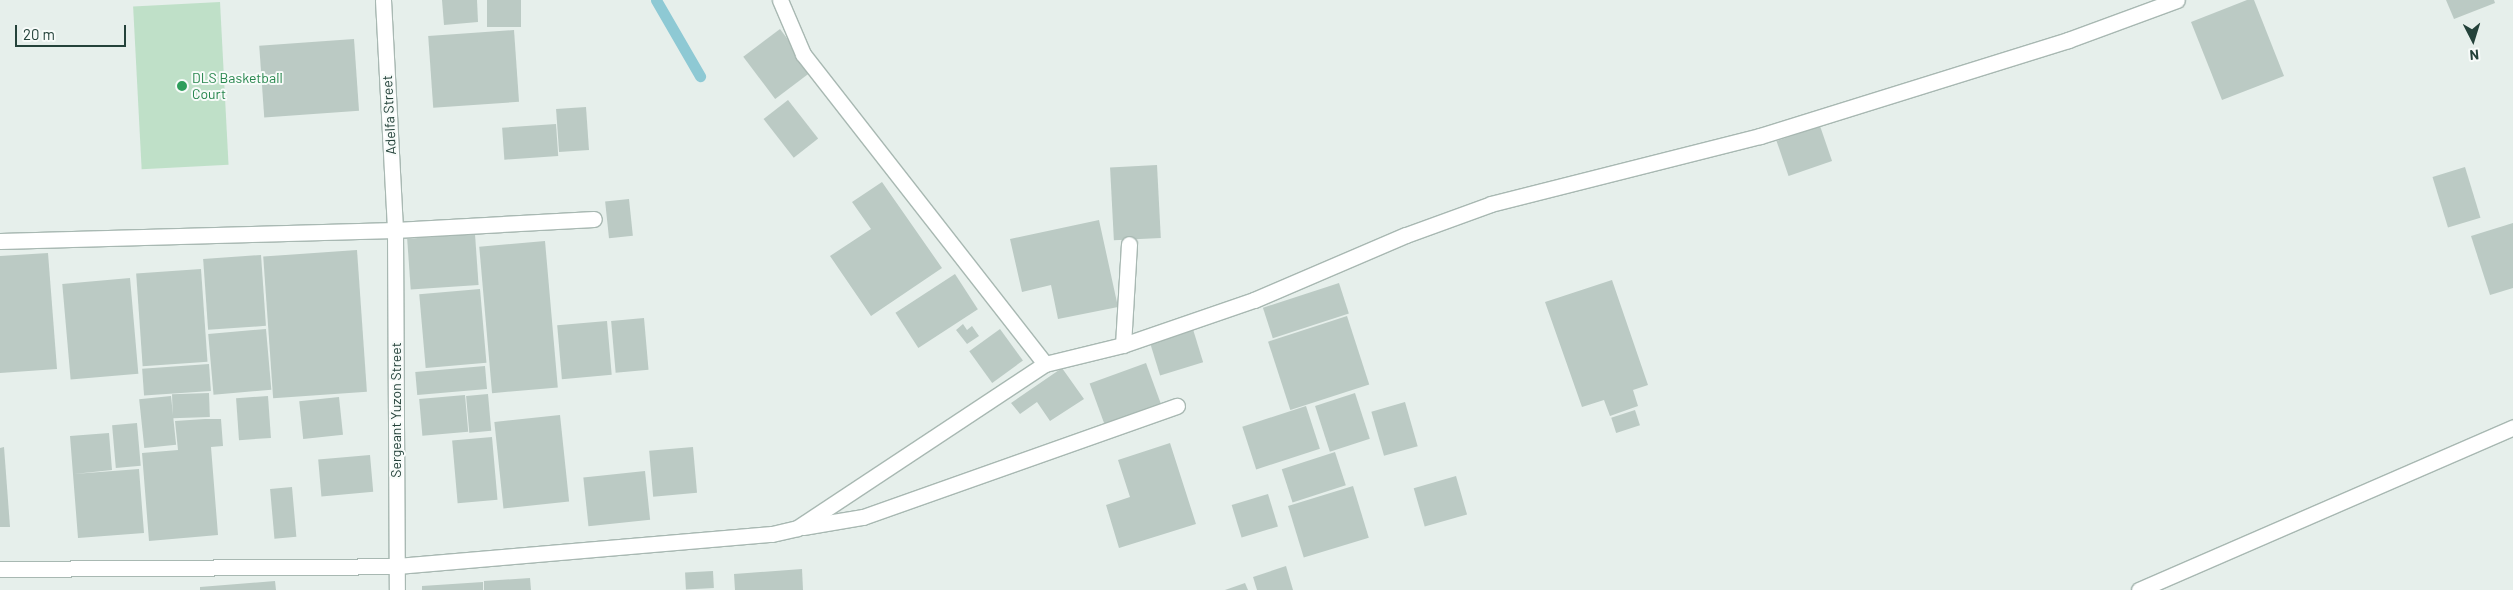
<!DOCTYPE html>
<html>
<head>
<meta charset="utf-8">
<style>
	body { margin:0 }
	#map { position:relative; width:2513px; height:590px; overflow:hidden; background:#e6efeb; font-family:Barlow,sans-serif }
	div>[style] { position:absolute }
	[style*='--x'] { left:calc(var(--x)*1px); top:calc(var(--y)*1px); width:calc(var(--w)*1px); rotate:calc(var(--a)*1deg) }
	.green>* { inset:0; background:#bfe0c8; transform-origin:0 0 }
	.stream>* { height:11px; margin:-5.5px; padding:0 5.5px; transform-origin:5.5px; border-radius:5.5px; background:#8ec9d4 }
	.building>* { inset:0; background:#bbcac4; transform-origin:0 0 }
	.roads { filter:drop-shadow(1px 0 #a8b8b2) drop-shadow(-1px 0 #a8b8b2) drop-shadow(0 1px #a8b8b2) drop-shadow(0 -1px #a8b8b2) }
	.minor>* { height:15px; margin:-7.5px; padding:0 7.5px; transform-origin:7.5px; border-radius:7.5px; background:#fff }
	.dots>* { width:14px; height:14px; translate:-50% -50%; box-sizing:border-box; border:2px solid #f7fbf9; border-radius:50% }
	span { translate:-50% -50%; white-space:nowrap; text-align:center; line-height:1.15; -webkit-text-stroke:4px #f7fbf9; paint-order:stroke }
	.leisure-label { font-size:14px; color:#27864d }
	.left { translate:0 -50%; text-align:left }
	.street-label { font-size:14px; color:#24423a }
	.north { position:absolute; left:2448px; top:15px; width:50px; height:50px; -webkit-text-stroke:4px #f7fbf9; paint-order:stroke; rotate:175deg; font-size:14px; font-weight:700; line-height:20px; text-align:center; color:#24423a }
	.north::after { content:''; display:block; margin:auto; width:18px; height:22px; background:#24423a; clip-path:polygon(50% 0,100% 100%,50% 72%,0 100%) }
	.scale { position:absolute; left:15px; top:25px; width:111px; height:22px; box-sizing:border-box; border:2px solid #24423a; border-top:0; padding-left:6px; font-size:15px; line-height:18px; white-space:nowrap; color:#24423a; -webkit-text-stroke:4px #f7fbf9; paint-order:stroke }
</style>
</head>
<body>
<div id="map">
	<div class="green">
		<div style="left:220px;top:2px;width:163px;height:87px;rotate:87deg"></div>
	</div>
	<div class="stream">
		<div style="--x:656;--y:0;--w:88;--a:59.9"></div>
	</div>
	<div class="building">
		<div style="clip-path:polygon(442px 0,477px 0,478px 22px,444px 25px)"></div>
		<div style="left:487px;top:0;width:34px;height:27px"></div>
		<div style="clip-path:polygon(2247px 0,2254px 0,2284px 76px,2222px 100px,2191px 22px)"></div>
		<div style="clip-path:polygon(2446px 0,2494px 0,2495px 3px,2454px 19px)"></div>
		<div style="left:780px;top:29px;width:53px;height:46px;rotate:53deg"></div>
		<div style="left:514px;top:30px;width:72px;height:86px;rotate:86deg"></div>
		<div style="left:354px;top:39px;width:72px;height:95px;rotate:86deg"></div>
		<div style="left:788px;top:100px;width:49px;height:31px;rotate:52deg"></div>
		<div style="left:586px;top:107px;width:43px;height:30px;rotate:86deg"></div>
		<div style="left:556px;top:124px;width:32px;height:54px;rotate:86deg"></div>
		<div style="left:1820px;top:126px;width:37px;height:46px;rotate:71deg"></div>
		<div style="left:1157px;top:165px;width:73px;height:47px;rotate:87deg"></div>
		<div style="left:2465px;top:167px;width:53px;height:34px;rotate:73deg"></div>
		<div style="clip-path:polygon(882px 182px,942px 268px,871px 316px,830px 256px,871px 229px,852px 202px)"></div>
		<div style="left:629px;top:199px;width:37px;height:24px;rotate:84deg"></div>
		<div style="clip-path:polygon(1099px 220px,1118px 307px,1058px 319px,1051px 285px,1022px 292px,1010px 239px)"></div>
		<div style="clip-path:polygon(2513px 223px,2513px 288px,2490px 295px,2471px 236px)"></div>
		<div style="left:475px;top:234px;width:51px;height:68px;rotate:86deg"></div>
		<div style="left:545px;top:241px;width:147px;height:66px;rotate:85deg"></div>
		<div style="left:357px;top:250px;width:142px;height:94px;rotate:86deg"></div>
		<div style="clip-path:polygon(48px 253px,57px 369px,0 373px,0 256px)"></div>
		<div style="left:261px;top:255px;width:71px;height:58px;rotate:86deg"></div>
		<div style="left:201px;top:269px;width:93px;height:65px;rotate:86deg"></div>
		<div style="left:955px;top:274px;width:42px;height:71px;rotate:57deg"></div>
		<div style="left:130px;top:278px;width:96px;height:68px;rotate:85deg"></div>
		<div style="clip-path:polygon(1612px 280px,1648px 385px,1633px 390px,1638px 406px,1610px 416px,1604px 400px,1582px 407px,1545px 302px)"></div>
		<div style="left:1339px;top:283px;width:32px;height:80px;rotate:72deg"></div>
		<div style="left:480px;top:289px;width:74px;height:61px;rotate:85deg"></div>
		<div style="left:1347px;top:316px;width:72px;height:83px;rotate:72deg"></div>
		<div style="left:644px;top:318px;width:52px;height:33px;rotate:85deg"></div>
		<div style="left:607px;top:321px;width:54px;height:50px;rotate:85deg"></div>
		<div style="clip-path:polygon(963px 324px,967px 330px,972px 326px,979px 336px,967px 344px,956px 330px)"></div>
		<div style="left:1192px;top:326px;width:38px;height:45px;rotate:73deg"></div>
		<div style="left:266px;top:329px;width:61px;height:58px;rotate:85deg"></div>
		<div style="left:1000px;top:329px;width:39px;height:38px;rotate:54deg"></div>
		<div style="left:1146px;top:363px;width:44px;height:60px;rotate:70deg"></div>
		<div style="left:209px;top:364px;width:27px;height:67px;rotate:86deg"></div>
		<div style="left:485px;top:366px;width:23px;height:70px;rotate:85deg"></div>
		<div style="clip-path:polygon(1062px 368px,1084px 399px,1050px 421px,1037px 402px,1020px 414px,1011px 403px)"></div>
		<div style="left:209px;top:393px;width:24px;height:37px;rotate:88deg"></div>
		<div style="left:1355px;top:393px;width:48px;height:42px;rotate:72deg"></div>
		<div style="left:488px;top:394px;width:37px;height:22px;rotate:85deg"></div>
		<div style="left:465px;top:395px;width:37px;height:46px;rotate:85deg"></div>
		<div style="left:171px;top:396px;width:49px;height:32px;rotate:84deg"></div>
		<div style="left:268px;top:396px;width:42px;height:32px;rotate:86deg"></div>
		<div style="left:339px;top:397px;width:38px;height:40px;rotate:84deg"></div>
		<div style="left:1405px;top:402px;width:46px;height:35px;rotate:74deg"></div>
		<div style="left:1306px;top:406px;width:45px;height:67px;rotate:72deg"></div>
		<div style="left:1635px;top:410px;width:16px;height:25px;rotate:72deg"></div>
		<div style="left:560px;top:415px;width:87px;height:66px;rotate:84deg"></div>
		<div style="clip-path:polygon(205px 419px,221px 419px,223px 446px,211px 447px,218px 535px,149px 541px,142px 453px,178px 450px,175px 421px)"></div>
		<div style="left:137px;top:423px;width:43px;height:25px;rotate:85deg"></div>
		<div style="clip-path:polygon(109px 433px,112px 470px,74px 474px,139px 469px,144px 533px,78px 538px,70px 436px)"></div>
		<div style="left:492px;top:437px;width:63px;height:40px;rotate:85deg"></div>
		<div style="clip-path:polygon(1170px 443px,1196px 524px,1119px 548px,1106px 505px,1130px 497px,1118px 460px)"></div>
		<div style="clip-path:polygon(4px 447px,10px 527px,0 527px,0 448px)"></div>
		<div style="left:693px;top:447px;width:46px;height:44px;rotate:85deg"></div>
		<div style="left:1335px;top:452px;width:35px;height:56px;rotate:72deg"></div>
		<div style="left:370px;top:455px;width:37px;height:52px;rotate:85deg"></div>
		<div style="left:645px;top:471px;width:49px;height:62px;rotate:84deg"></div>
		<div style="left:1456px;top:476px;width:40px;height:44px;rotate:74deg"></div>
		<div style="left:1353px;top:486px;width:54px;height:68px;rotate:73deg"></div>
		<div style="left:292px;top:487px;width:50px;height:22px;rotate:85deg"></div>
		<div style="left:1268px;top:494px;width:34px;height:38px;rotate:73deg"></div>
		<div style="clip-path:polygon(1286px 566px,1293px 590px,1257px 590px,1253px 577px)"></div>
		<div style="clip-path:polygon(802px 569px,803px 590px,735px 590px,734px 574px)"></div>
		<div style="left:713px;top:571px;width:17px;height:28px;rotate:87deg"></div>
		<div style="clip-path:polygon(530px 578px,531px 590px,484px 590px,484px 581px)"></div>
		<div style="clip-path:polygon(275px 581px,276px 590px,200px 590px,200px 587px)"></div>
		<div style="clip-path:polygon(483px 582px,483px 590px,422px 590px,422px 586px)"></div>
		<div style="clip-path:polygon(1245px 583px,1248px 590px,1225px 590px)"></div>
	</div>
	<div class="roads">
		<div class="minor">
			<div style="--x:383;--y:0;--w:230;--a:87"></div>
			<div style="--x:395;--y:230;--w:360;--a:89.7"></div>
			<div style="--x:780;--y:0;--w:59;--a:66.9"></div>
			<div style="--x:803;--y:54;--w:393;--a:52"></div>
			<div style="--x:0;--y:241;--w:395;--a:-1.6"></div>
			<div style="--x:395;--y:230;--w:199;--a:-3.2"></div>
			<div style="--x:1123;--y:345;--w:101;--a:-86.6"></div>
			<div style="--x:803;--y:527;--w:61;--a:-9.5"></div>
			<div style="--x:863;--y:517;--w:333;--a:-19.5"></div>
			<div style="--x:0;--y:569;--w:397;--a:-0.4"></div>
			<div style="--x:397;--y:566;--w:376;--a:-4.9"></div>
			<div style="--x:772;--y:534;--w:26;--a:-13"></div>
			<div style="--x:797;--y:528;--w:297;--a:-33.5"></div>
			<div style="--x:1045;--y:364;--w:80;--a:-13.7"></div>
			<div style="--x:1123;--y:345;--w:139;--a:-19"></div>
			<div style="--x:1254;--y:300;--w:165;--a:-23.2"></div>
			<div style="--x:1406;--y:235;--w:90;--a:-20"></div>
			<div style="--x:1491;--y:204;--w:277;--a:-14.2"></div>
			<div style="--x:1760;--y:136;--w:323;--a:-17.3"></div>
			<div style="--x:2068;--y:40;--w:116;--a:-20.2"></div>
			<div style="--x:2139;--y:590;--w:408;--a:-23.5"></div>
		</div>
	</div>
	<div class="dots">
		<div style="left:182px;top:86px;background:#2e9e5b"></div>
	</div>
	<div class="leisure-label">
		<span class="left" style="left:192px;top:86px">DLS Basketball<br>Court</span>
	</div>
	<div class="street-label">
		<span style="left:389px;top:115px;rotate:-93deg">Adelfa Street</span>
		<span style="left:396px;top:410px;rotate:-90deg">Sergeant Yuzon Street</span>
	</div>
	<div class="north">N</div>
	<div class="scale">20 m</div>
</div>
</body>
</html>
